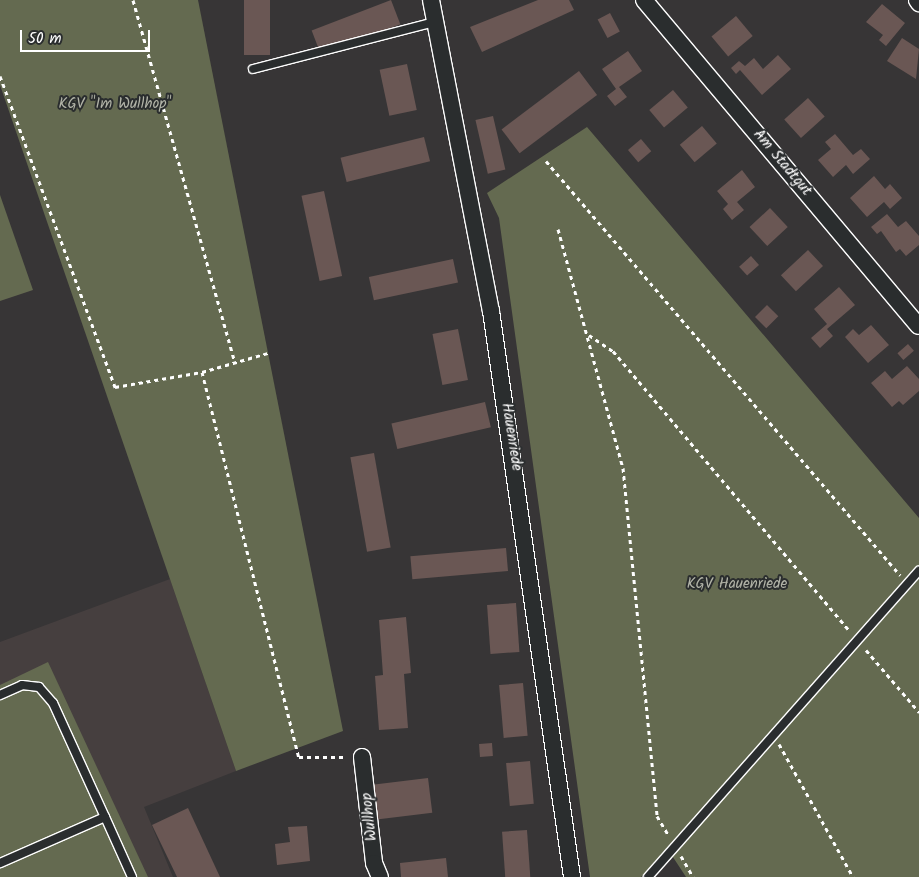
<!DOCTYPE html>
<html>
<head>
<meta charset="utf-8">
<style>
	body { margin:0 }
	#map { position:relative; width:919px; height:877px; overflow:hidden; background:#373536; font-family:Kalam,sans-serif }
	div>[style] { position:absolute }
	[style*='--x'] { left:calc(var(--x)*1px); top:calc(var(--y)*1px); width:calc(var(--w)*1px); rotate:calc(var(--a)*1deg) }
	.built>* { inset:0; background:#463f3f }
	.green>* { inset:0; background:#646a50 }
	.building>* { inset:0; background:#6a5754; transform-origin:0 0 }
	.path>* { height:3px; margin-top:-1.5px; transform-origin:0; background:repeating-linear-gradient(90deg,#fff 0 4px,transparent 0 8px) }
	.roads { filter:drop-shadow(1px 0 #fff) drop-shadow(-1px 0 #fff) drop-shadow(0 1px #fff) drop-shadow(0 -1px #fff) }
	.lane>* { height:8px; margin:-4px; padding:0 4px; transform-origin:4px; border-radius:4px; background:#2a2d2e }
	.street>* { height:16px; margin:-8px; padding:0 8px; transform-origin:8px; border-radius:8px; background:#2a2d2e }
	span { translate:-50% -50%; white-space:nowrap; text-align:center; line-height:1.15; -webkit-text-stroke:4px #2a2d2e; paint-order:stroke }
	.park-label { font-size:15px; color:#b2b4a8 }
	.street-label { font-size:15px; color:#fff }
	.scale { position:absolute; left:20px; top:30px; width:130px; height:22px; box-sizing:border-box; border:2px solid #fff; border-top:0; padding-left:6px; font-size:15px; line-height:18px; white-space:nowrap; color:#fff; -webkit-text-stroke:4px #2a2d2e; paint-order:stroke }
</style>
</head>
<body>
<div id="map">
	<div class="built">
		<div style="clip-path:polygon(170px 579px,236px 771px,144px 807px,173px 877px,0 877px,0 642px)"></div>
	</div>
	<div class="green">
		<div style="clip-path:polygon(0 0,198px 0,343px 731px,236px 771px,0 85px)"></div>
		<div style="clip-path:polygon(587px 127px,919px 518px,919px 877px,686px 877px,667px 848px,641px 877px,590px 877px,499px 218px,487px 193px)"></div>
		<div style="clip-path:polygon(0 195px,33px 290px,0 301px)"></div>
		<div style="clip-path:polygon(48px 662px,148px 877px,0 877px,0 685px)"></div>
	</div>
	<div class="building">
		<div style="left:244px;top:0;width:26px;height:55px"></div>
		<div style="left:391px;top:0;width:26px;height:85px;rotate:69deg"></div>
		<div style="clip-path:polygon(538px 0,569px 0,574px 10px,482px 52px,470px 27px)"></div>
		<div style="clip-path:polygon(882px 4px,905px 23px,886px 46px,879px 40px,883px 35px,866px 22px)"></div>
		<div style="left:610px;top:13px;width:21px;height:14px;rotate:62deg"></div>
		<div style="left:736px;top:16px;width:26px;height:32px;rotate:50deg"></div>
		<div style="clip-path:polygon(902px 38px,919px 49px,916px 79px,887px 61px)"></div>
		<div style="clip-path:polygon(628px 51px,642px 71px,619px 87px,627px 97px,615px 106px,607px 96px,616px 89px,602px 69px)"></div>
		<div style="clip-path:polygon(778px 55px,791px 69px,762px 95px,740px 70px,736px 74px,731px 68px,739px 61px,745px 66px,754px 58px,763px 69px)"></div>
		<div style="left:407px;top:64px;width:47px;height:28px;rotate:78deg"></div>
		<div style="left:579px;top:71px;width:30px;height:97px;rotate:53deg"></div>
		<div style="left:673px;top:90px;width:23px;height:31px;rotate:50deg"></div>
		<div style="left:808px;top:98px;width:25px;height:32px;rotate:48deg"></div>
		<div style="left:493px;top:116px;width:55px;height:18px;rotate:77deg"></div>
		<div style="left:702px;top:126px;width:23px;height:29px;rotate:50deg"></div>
		<div style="clip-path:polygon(835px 134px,853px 155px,861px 149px,870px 159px,853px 174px,846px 165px,833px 177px,818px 160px,831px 149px,825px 142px)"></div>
		<div style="left:424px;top:137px;width:25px;height:86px;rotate:76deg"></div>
		<div style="left:641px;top:139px;width:16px;height:17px;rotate:50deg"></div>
		<div style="clip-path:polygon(742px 170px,755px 187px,737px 202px,744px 210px,732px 220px,723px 209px,728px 204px,717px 191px)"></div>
		<div style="clip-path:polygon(874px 176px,885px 189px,890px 184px,902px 198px,890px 209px,884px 202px,867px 217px,850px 198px)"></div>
		<div style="left:324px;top:191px;width:87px;height:23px;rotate:78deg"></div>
		<div style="left:770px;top:208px;width:26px;height:28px;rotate:47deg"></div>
		<div style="clip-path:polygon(887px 214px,898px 227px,906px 221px,919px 236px,919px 245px,906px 256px,900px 249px,896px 252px,881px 231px,877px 234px,871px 227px)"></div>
		<div style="left:808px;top:250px;width:22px;height:37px;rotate:47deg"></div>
		<div style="left:751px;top:256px;width:12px;height:16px;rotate:48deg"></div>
		<div style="left:453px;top:259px;width:24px;height:86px;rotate:78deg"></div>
		<div style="clip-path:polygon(839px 287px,855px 305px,827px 329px,833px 336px,820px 348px,811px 338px,827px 324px,814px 309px)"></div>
		<div style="left:767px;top:305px;width:16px;height:17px;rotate:45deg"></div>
		<div style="clip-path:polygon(871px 325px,889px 345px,868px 363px,845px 337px,853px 329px,859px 335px)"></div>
		<div style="left:458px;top:329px;width:52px;height:26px;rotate:79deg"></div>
		<div style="left:908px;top:344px;width:9px;height:14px;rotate:49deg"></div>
		<div style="clip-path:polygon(907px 366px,919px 379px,919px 391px,903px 405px,899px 401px,892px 407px,871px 383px,885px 371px,892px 379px)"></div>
		<div style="left:485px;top:402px;width:26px;height:96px;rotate:77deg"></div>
		<div style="left:374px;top:453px;width:96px;height:24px;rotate:80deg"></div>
		<div style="left:506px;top:548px;width:23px;height:96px;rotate:85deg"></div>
		<div style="left:516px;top:603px;width:49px;height:29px;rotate:86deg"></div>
		<div style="clip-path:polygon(406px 617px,411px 673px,404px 674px,408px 728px,379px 730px,375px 676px,383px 675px,379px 620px)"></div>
		<div style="left:523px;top:683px;width:53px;height:24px;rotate:85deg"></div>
		<div style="left:492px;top:743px;width:13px;height:13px;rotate:86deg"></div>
		<div style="left:530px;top:761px;width:43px;height:24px;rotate:85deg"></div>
		<div style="left:428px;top:778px;width:35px;height:56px;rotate:83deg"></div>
		<div style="clip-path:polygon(188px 808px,220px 877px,177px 877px,152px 825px)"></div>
		<div style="clip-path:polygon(307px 826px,310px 861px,277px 865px,275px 844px,290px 842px,288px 827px)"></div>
		<div style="left:527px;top:830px;width:47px;height:25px;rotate:86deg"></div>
		<div style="clip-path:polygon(446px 858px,448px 877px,401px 877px,400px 863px)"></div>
	</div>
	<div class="path">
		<div style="--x:133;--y:0;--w:376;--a:74.3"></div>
		<div style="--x:0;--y:76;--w:332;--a:69.7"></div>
		<div style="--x:115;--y:387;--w:88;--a:-9.8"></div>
		<div style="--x:202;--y:372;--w:69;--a:-16.1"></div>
		<div style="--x:546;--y:161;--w:545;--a:49.47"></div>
		<div style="--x:558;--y:229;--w:248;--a:74.8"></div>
		<div style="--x:623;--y:468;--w:350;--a:84.4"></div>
		<div style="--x:657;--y:816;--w:23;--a:59"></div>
		<div style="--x:589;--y:335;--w:29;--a:34"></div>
		<div style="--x:613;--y:351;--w:367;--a:49.8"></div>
		<div style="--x:202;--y:372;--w:397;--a:75.9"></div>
		<div style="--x:299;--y:757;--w:48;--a:0"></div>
		<div style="--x:866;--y:650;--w:82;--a:49.5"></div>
		<div style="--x:779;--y:744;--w:152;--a:60.9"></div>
		<div style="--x:681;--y:856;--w:24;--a:60"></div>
	</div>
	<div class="roads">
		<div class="lane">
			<div style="--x:253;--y:69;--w:188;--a:-14.5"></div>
			<div style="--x:0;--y:695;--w:24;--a:-24"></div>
			<div style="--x:22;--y:685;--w:17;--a:7"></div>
			<div style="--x:39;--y:687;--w:21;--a:49"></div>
			<div style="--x:53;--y:703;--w:125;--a:65.5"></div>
			<div style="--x:105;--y:817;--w:115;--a:156.3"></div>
			<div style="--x:105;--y:817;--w:66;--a:65.8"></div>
			<div style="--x:648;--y:877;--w:409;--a:-48.5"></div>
		</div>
		<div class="street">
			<div style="--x:431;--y:0;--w:317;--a:79.1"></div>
			<div style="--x:491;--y:311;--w:572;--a:81.86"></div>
			<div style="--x:644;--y:0;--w:426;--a:49.9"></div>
			<div style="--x:917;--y:0;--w:4;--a:56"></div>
			<div style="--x:362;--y:757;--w:107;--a:83.5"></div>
			<div style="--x:374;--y:863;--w:15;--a:67"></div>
		</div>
	</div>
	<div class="park-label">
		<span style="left:115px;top:105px">KGV "Im Wullhop"</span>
		<span style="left:737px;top:585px">KGV Hauenriede</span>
	</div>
	<div class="street-label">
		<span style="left:782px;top:163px;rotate:50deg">Am Stadtgut</span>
		<span style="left:511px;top:437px;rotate:81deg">Hauenriede</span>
		<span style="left:370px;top:817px;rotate:-96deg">Wullhop</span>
	</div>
	<div class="scale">50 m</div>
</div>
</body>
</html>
